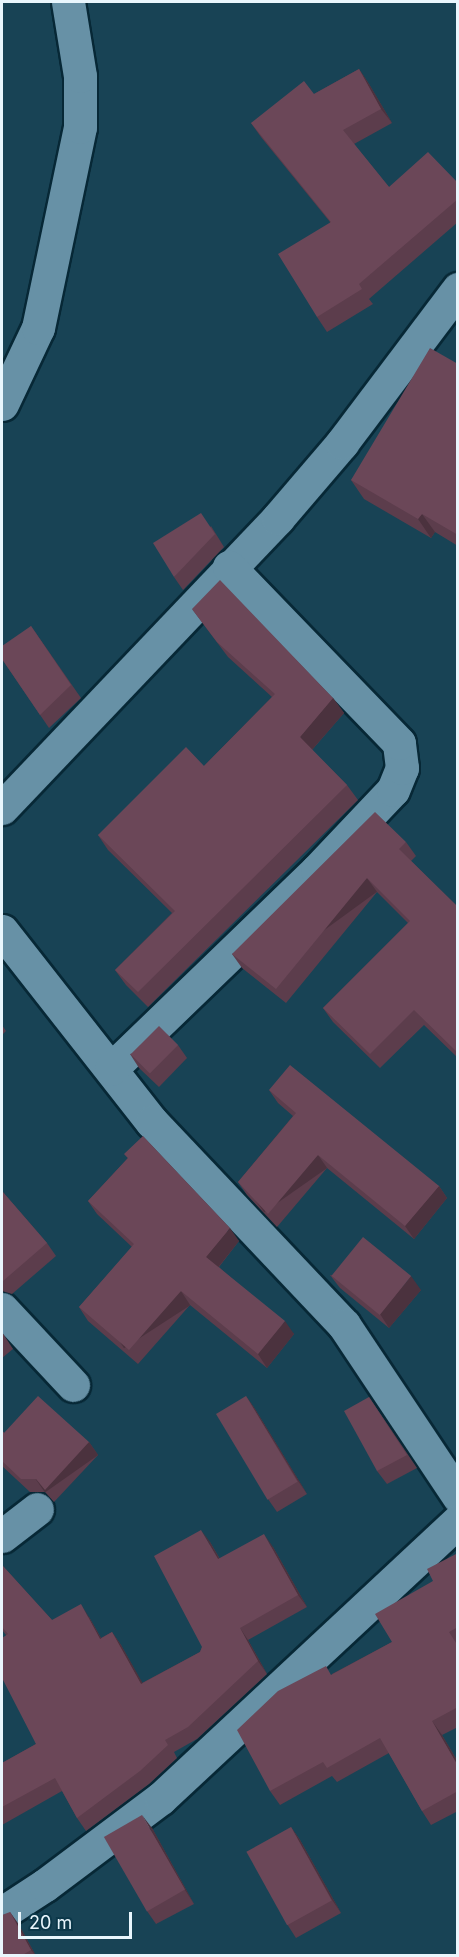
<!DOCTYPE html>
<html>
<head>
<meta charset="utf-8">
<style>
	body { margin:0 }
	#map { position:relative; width:459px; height:1957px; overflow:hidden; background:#184355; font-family:Inter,sans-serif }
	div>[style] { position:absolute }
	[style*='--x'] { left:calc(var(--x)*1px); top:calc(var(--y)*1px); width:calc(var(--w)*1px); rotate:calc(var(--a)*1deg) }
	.roads { filter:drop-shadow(2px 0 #072836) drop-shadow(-2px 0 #072836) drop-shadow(0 2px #072836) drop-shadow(0 -2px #072836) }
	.minor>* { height:33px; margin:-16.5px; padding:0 16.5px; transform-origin:16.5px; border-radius:16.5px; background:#6791a6 }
	.wall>* { inset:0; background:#5c3d4c }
	.shaded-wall>* { inset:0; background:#4b323e; transform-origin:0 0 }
	.building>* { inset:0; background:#6b4758; transform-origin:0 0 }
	span { translate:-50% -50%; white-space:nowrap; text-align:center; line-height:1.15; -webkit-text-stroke:6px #0c384a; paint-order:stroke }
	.frame { position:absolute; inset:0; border:3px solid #e9f6fd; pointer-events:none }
	.scale { position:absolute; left:18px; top:1912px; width:114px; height:27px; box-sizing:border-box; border:3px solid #e9f6fd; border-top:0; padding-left:8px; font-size:18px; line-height:21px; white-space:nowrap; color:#e9f6fd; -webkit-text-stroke:4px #0c384a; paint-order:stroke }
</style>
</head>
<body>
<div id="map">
	<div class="roads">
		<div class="minor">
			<div style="--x:2;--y:404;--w:84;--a:-64.7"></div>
			<div style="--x:38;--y:328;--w:205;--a:-78.2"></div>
			<div style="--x:80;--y:127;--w:51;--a:-90"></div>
			<div style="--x:80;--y:76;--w:75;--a:-99.2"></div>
			<div style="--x:2;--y:808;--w:400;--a:-46.4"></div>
			<div style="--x:278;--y:518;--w:99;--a:-49.5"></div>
			<div style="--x:342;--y:443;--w:193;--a:-53"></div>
			<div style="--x:2;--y:931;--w:243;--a:51.9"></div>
			<div style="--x:152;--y:1122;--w:279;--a:46.6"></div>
			<div style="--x:344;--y:1325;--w:206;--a:56.3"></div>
			<div style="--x:111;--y:1069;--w:286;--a:-44"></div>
			<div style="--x:317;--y:870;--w:110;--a:-46.5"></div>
			<div style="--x:393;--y:790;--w:24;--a:-68"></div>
			<div style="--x:402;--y:768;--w:25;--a:-97"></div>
			<div style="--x:399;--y:743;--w:245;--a:-134"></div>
			<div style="--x:2;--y:1309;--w:104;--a:46.9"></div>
			<div style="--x:2;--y:1536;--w:44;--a:-37.6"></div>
			<div style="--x:2;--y:1913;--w:51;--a:-33.1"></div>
			<div style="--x:45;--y:1885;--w:145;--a:-36.9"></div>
			<div style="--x:161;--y:1798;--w:406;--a:-43"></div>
		</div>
	</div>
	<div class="wall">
		<div style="clip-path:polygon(359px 69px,369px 84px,392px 123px,354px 144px,389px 187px,458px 183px,458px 222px,369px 299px,373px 304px,327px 332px,317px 317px,330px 222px,261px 137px,251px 123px,314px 94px)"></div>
		<div style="clip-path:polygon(458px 364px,458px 546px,435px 532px,431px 538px,364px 499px,351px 480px)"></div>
		<div style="clip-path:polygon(211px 526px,224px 547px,183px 590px,174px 577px)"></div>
		<div style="clip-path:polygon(192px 609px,333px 698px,344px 713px,312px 750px,347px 785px,358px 800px,148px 1007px,126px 985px,115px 970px,172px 913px,108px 850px,98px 835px,204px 766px,272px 697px,228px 657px)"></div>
		<div style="clip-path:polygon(31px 626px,81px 698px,49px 728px,2px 659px)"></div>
		<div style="clip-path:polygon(406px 842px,416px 856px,411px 861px,458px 907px,458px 1058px,424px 1025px,380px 1068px,333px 1022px,323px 1008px,408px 923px,377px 892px,286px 1003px,242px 968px,232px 954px)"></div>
		<div style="clip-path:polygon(2px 1025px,6px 1031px,2px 1035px)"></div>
		<div style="clip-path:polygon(178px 1045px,187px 1058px,159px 1087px,139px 1068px,130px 1054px)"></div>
		<div style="clip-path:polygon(269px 1090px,439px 1186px,447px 1198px,414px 1239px,327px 1168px,277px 1227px,247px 1195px,238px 1182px,293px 1116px,278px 1103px)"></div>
		<div style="clip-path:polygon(124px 1154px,239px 1241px,219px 1267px,294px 1334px,267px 1368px,190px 1305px,138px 1364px,88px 1321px,79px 1307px,132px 1247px,97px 1214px,88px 1201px,128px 1158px)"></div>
		<div style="clip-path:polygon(2px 1191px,47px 1243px,56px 1256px,12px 1294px,2px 1291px)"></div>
		<div style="clip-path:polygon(330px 1275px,421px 1290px,389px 1328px,340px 1288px)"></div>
		<div style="clip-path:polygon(2px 1332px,13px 1349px,2px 1358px)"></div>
		<div style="clip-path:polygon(246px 1396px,255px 1409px,307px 1494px,277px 1512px,268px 1499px)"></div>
		<div style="clip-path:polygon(369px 1397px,417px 1468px,387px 1484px,377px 1471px)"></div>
		<div style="clip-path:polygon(2px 1430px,4px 1433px,89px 1442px,98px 1455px,54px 1502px,45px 1492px,30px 1492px,2px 1466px)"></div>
		<div style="clip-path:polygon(210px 1542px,220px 1559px,273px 1547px,307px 1607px,248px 1640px,267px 1674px,197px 1739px,174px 1752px,177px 1758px,149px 1784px,86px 1831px,77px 1818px,62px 1791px,2px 1825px,2px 1763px,36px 1744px,6px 1635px,2px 1630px,2px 1565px,52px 1620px,89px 1617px,101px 1638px,112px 1632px,121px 1645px,142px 1683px,200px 1652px,202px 1647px)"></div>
		<div style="clip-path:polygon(458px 1553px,458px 1727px,442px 1735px,458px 1762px,458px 1811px,431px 1825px,422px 1811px,389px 1753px,337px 1782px,332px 1776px,280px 1805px,270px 1791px,332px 1674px,392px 1642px,433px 1581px)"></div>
		<div style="clip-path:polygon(291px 1827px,300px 1840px,341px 1913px,296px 1938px,287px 1924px)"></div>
		<div style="clip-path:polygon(152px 1828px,194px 1904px,156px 1924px,147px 1911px)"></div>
		<div style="clip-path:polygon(10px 1912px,19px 1925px,36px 1956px,2px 1956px)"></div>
	</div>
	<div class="shaded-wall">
		<div style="clip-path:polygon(359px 69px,369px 84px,392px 123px,381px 109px)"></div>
		<div style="clip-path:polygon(422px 514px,435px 532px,431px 538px,418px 519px)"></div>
		<div style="clip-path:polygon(333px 698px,344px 713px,310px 752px,300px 737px)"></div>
		<div style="left:367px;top:878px;width:17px;height:144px;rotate:54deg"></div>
		<div style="left:318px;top:1155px;width:16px;height:77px;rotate:55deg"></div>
		<div style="clip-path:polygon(439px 1186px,447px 1198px,414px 1239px,405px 1226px)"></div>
		<div style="clip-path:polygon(230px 1228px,239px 1241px,216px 1270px,206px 1257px)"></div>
		<div style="clip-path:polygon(411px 1276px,421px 1290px,389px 1328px,380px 1314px)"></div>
		<div style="left:181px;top:1291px;width:17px;height:79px;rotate:57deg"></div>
		<div style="clip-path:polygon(285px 1321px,294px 1334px,267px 1368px,258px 1354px)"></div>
		<div style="clip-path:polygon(246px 1396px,255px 1409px,307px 1494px,298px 1481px)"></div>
		<div style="left:89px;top:1442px;width:16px;height:65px;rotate:55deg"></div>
		<div style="clip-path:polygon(201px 1530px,210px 1542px,227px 1572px,218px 1559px)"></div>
		<div style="clip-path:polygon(264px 1534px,273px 1547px,307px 1607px,298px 1595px)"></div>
		<div style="clip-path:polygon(81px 1604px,89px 1617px,109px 1652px,100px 1639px)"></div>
		<div style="clip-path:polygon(240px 1628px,248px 1640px,267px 1674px,258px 1661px)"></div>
		<div style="clip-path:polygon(112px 1632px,121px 1645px,150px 1696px,141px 1684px)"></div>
		<div style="clip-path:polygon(432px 1721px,442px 1735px,458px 1762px,458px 1766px)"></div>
		<div style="clip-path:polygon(142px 1815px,152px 1828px,194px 1904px,185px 1890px)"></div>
		<div style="clip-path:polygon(291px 1827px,300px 1840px,341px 1913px,332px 1900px)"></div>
		<div style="clip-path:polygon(10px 1912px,19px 1925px,36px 1956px,31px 1950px)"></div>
	</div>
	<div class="building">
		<div style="clip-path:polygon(359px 69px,381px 109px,343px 130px,389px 187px,428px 152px,458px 183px,458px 199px,359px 284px,362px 289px,317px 317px,278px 254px,331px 222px,251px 123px,304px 81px,314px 94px)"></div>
		<div style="clip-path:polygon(430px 348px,458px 364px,458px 535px,422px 514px,418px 519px,351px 480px)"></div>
		<div style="clip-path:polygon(201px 513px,215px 534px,174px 577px,153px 543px)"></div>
		<div style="clip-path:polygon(220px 580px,333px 698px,300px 737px,347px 785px,138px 992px,115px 970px,175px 911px,98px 835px,186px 747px,204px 766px,275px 694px,217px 642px,192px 609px)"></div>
		<div style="clip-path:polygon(31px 626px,71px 685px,40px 715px,2px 659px,2px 646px)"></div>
		<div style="clip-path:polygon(375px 812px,406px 842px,399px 849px,458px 907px,458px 1053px,414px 1010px,370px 1054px,323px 1008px,410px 921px,367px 878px,276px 989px,232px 954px)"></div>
		<div style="left:159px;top:1026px;width:27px;height:40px;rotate:45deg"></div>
		<div style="clip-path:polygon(290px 1065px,439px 1186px,405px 1226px,318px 1155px,268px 1214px,238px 1182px,296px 1113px,269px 1090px)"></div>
		<div style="clip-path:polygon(143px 1136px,230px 1228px,206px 1257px,285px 1321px,258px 1354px,181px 1291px,129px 1350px,79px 1307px,134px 1244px,88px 1201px,128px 1158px,124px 1154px)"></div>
		<div style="clip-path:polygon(2px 1191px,47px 1243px,3px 1281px,2px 1280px)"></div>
		<div style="left:363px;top:1237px;width:62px;height:50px;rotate:39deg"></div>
		<div style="clip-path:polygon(38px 1396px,89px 1442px,45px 1490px,36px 1479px,21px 1479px,2px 1461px,2px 1430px,4px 1433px)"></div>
		<div style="left:246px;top:1396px;width:100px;height:35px;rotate:59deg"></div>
		<div style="clip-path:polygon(369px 1397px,407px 1455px,377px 1471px,344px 1411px)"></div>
		<div style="clip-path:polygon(201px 1530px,218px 1559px,264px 1534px,298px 1595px,240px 1628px,258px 1661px,188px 1727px,165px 1740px,168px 1745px,140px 1771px,77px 1818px,55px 1778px,2px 1807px,2px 1763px,36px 1744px,2px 1678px,2px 1638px,8px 1634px,2px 1627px,2px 1565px,52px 1620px,81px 1604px,100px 1639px,112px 1632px,141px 1684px,200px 1652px,202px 1647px,154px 1556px)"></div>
		<div style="clip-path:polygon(458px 1553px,458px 1627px,449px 1632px,458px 1646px,458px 1707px,432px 1721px,458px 1766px,458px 1791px,422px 1811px,380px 1738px,327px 1768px,323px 1762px,270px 1791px,237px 1730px,278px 1691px,326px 1666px,331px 1675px,392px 1642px,375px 1614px,433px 1581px,427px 1569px)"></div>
		<div style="left:142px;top:1815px;width:86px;height:44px;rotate:60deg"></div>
		<div style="left:291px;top:1827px;width:84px;height:51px;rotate:61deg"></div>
		<div style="clip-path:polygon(10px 1912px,31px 1950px,21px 1956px,2px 1956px,2px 1915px)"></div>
	</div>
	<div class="frame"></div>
	<div class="scale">20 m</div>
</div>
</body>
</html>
